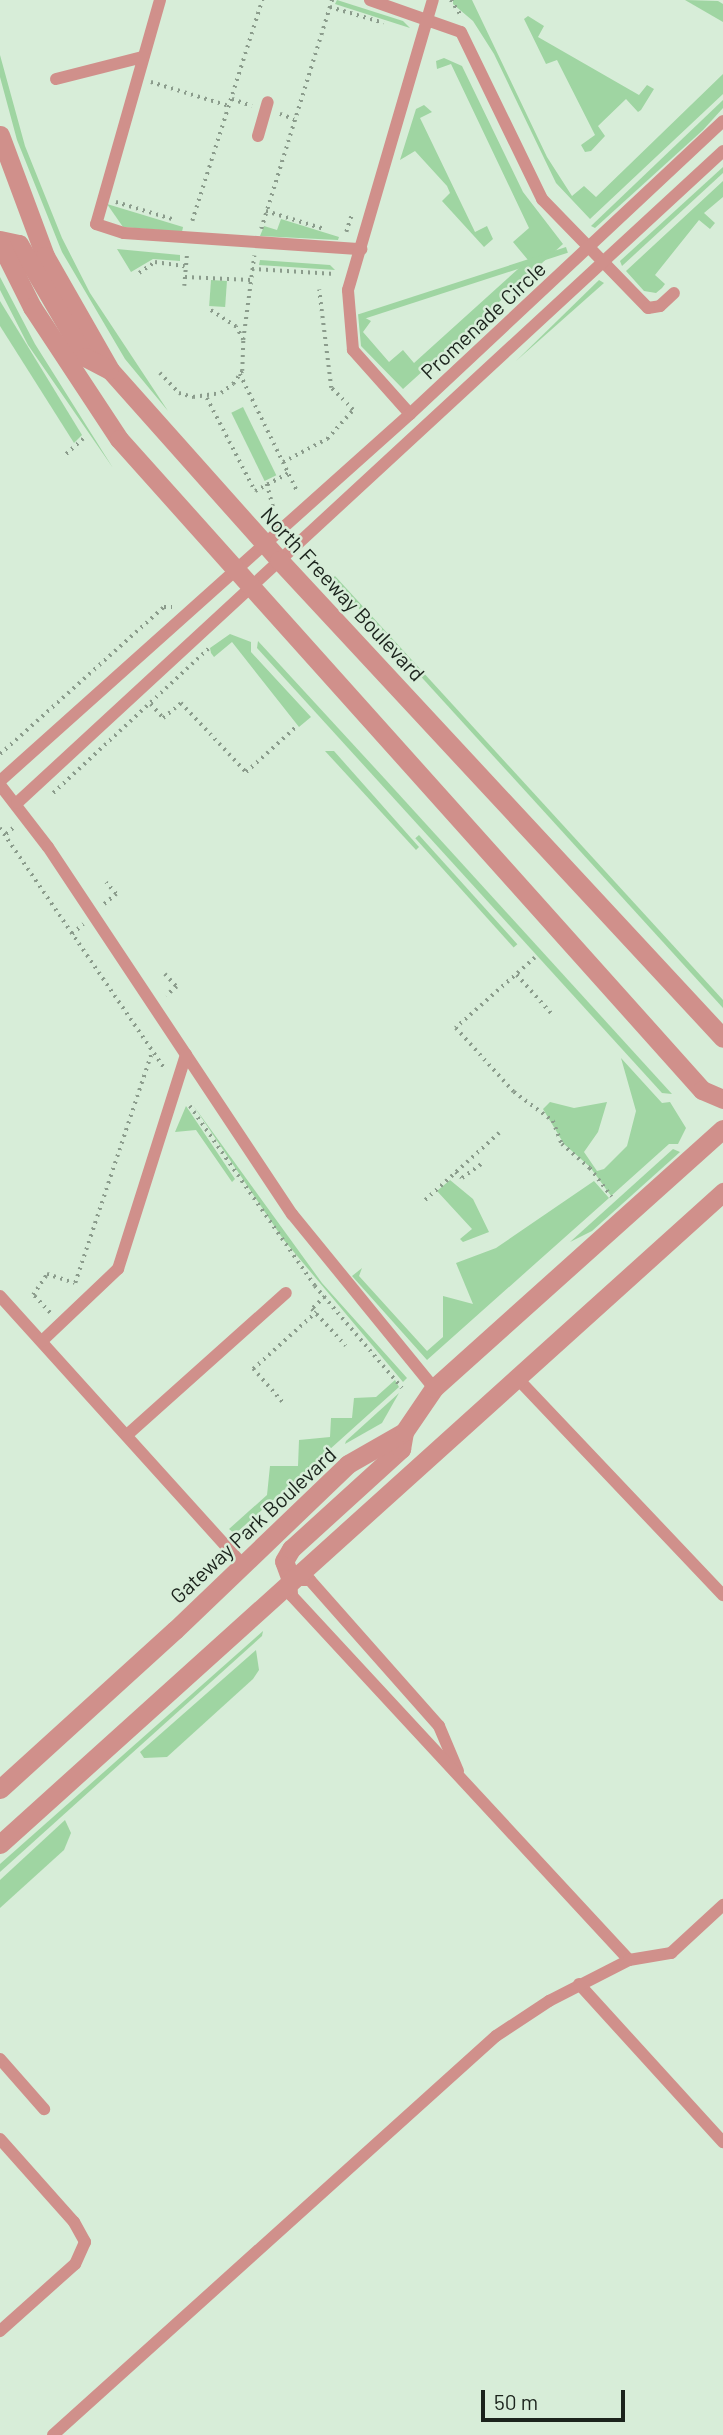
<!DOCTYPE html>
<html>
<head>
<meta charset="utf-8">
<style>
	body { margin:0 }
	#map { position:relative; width:723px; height:2435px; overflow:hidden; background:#d7edd8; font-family:Barlow,sans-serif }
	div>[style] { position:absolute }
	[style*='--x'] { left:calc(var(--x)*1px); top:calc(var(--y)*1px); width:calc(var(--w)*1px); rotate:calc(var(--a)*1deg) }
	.green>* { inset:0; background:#9fd5a2; transform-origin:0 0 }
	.path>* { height:3.5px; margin-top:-1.75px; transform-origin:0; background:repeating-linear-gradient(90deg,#8b9c8c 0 2px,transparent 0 7px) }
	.service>* { height:12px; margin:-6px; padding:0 6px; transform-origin:6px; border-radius:6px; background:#d0908b }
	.tertiary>* { height:19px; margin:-9.5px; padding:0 9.5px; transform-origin:9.5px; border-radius:9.5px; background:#d0908b }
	span { translate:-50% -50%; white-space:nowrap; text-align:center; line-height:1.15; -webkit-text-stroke:5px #d7edd8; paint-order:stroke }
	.street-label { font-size:21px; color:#1b231c }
	.scale { position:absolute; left:481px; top:2390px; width:144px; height:32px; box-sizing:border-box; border:4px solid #1b231c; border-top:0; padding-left:9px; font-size:21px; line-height:24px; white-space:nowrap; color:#1b231c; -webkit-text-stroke:5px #d7edd8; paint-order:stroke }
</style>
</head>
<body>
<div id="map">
	<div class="green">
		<div style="clip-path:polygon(337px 0,403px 21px,410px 28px,335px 4px)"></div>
		<div style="clip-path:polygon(472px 0,547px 157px,572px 196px,584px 186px,596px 197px,723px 74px,723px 94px,590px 219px,556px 183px,494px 54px,473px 21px,453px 4px,453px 0)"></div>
		<div style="clip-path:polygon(685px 0,718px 1px,723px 4px,723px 22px)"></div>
		<div style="clip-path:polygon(528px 16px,544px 26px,538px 37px,639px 95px,647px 85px,654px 89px,641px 110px,638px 112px,626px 99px,598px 126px,605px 136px,591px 151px,585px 152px,581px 145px,595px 135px,557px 60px,546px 64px,524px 19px)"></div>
		<div style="clip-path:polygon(0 55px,25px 146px,62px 238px,90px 293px,168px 411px,125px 359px,62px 252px,17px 140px,0 77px)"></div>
		<div style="clip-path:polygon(444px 58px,462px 66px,523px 192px,563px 244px,403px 389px,361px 346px,358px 314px,371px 321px,363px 332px,389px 362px,403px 350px,414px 363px,528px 260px,513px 242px,529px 228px,451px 64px,437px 69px,436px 61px)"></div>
		<div style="clip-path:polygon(723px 100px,723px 108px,703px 130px,595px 228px,591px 226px)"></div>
		<div style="clip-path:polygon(424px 105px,432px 112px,420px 118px,475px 232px,487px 226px,493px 239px,484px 247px,442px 201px,450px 193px,447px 186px,415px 151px,400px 160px,416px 109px)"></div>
		<div style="clip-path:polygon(723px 167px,723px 173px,622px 266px,620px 261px)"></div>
		<div style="clip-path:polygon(723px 181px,723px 197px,704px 213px,715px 223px,710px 229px,699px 220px,655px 275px,665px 284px,662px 288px,656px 293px,644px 291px,626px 271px)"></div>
		<div style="clip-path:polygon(107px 204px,183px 227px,182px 232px,123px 227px)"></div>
		<div style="clip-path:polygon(281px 219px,339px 237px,338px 240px,260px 236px,264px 226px,277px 230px)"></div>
		<div style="left:566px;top:247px;width:6px;height:218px;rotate:72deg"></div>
		<div style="clip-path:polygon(117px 249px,180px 255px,180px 261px,153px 259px,131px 272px)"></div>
		<div style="clip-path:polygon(260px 260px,330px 265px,335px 270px,259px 265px)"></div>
		<div style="clip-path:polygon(0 277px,35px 344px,113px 468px,28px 345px,0 290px)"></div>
		<div style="left:211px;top:280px;width:16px;height:26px;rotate:4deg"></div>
		<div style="clip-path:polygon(599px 280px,604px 283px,516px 361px)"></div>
		<div style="clip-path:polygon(0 301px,82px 435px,74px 443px,0 326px)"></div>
		<div style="left:243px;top:407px;width:76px;height:13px;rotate:64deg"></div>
		<div style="clip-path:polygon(335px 576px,723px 1000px,723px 1008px,332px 579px)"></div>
		<div style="clip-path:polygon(230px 634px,251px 642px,251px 652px,311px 717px,299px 727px,232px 642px,214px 657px,211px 653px,210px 648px)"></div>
		<div style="clip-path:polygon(258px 641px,385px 779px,672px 1094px,662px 1093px,257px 648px)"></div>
		<div style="clip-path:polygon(325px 751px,334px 751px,419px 847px,416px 850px)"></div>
		<div style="left:419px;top:835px;width:147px;height:5px;rotate:48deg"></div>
		<div style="clip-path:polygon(621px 1058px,662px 1103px,670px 1102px,686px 1128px,678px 1144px,669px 1144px,611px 1196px,590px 1167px,564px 1144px,543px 1109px,550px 1102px,574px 1108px,607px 1102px,598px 1132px,584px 1152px,597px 1171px,604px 1169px,627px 1146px,636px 1111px)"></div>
		<div style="clip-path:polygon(193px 1105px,322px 1283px,407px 1378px,403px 1382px,283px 1239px)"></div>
		<div style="clip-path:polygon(186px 1106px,235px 1179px,232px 1182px,196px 1130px,175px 1132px)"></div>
		<div style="clip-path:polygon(673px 1149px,680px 1152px,592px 1231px,570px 1242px)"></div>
		<div style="clip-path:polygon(450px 1180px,473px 1199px,489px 1232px,463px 1242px,460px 1239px,472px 1229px,437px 1191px)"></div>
		<div style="clip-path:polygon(594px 1181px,609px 1198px,427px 1360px,352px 1276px,362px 1268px,359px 1276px,427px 1351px,443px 1337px,443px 1296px,473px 1304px,456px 1263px,496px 1248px)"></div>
		<div style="clip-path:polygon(395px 1380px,399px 1387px,299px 1477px,235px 1534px,229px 1529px,267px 1495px,270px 1466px,298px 1466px,299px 1440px,330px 1437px,331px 1418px,352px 1418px,354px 1398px,376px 1397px)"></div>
		<div style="clip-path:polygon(399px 1393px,382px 1423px,345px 1444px,346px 1441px)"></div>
		<div style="clip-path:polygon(263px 1631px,262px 1636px,0 1872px,0 1864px)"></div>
		<div style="clip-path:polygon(256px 1650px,259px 1670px,253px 1679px,167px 1757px,144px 1758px,140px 1752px)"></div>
		<div style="clip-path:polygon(65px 1820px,71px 1833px,64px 1850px,0 1908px,0 1880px)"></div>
	</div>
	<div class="path">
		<div style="--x:451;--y:0;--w:17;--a:57"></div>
		<div style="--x:330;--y:7;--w:56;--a:16.5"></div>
		<div style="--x:151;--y:82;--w:82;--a:17.1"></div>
		<div style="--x:232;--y:99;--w:21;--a:19"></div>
		<div style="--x:280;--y:114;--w:15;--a:20"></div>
		<div style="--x:116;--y:202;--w:59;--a:16.9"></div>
		<div style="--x:266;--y:211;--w:61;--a:17.2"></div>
		<div style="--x:192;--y:221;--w:232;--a:-72.4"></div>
		<div style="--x:261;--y:229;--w:240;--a:-72.8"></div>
		<div style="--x:346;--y:232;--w:20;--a:-72"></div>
		<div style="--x:252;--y:269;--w:83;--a:3.4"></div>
		<div style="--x:139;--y:273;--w:19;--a:-35"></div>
		<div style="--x:155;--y:262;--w:30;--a:8"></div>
		<div style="--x:185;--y:277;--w:66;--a:2.6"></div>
		<div style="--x:184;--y:286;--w:33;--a:-85"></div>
		<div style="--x:243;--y:340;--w:85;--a:-82.5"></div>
		<div style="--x:160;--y:373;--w:28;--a:46"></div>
		<div style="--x:179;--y:393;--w:15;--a:16"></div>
		<div style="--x:193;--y:397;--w:28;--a:-8"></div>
		<div style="--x:221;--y:393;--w:15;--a:-37"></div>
		<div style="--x:233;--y:384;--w:16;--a:-55"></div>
		<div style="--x:242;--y:371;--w:31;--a:-88"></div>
		<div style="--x:243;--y:340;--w:15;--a:-118"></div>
		<div style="--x:236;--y:327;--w:31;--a:-147"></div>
		<div style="--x:240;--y:374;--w:130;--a:64"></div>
		<div style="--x:207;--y:398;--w:105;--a:62.7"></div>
		<div style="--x:255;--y:491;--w:38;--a:-28"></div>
		<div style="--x:66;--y:454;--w:27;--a:-42"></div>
		<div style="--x:283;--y:462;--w:50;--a:-27.6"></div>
		<div style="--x:327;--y:439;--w:39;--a:-48"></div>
		<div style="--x:353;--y:410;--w:31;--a:-135"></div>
		<div style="--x:331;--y:388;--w:99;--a:-97"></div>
		<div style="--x:267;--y:484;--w:24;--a:75"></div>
		<div style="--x:151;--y:704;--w:18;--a:49"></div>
		<div style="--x:163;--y:718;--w:23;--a:-40"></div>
		<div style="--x:181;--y:703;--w:95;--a:46.7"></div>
		<div style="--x:246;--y:772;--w:67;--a:-42"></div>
		<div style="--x:0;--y:754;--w:220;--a:-41.9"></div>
		<div style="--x:164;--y:607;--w:8;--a:0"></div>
		<div style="--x:53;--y:793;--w:212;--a:-42.9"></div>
		<div style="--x:0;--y:828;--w:292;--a:55.6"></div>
		<div style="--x:6;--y:834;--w:9;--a:-41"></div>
		<div style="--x:104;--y:904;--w:16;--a:-40"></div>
		<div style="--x:116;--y:894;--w:15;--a:-132"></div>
		<div style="--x:72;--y:934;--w:15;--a:-42"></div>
		<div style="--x:535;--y:958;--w:106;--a:138.5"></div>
		<div style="--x:456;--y:1028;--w:86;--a:47.8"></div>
		<div style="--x:514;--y:1092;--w:49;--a:36.6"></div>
		<div style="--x:553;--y:1121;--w:25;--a:69"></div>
		<div style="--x:562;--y:1144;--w:37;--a:41"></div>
		<div style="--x:590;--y:1168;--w:36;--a:53"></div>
		<div style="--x:165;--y:974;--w:18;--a:47"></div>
		<div style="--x:177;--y:987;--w:14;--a:141"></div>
		<div style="--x:517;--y:975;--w:51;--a:48.2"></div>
		<div style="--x:190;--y:1106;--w:219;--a:55.2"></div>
		<div style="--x:315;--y:1286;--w:134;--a:49.5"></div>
		<div style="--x:456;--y:1172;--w:8;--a:45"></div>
		<div style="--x:462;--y:1178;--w:26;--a:-36"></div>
		<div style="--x:425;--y:1200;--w:100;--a:-42.2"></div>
		<div style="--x:325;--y:1297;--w:18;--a:137"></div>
		<div style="--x:312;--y:1309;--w:50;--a:47.4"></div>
		<div style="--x:50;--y:1313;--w:25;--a:-133"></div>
		<div style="--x:33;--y:1295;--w:25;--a:-56"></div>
		<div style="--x:47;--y:1274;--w:29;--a:18"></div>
		<div style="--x:75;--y:1283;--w:244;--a:-71.6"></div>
		<div style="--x:282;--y:1402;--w:44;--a:-131.3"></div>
		<div style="--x:253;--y:1369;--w:85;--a:-42.1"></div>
	</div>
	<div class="service">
		<div style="--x:160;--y:0;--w:233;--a:105.9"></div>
		<div style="--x:96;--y:224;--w:29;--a:18"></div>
		<div style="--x:124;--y:233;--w:238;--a:3.9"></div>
		<div style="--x:370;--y:0;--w:96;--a:19.4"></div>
		<div style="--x:461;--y:32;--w:186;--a:64.1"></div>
		<div style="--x:542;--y:199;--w:152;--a:45.8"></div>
		<div style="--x:648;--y:308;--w:12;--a:-9"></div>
		<div style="--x:660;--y:306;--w:19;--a:-43"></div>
		<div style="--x:56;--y:79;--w:90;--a:-14.2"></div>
		<div style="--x:258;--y:136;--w:35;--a:-74"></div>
		<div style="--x:410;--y:414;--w:86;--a:-131.7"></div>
		<div style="--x:353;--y:350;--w:60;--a:-94.8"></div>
		<div style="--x:348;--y:290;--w:302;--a:-73.7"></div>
		<div style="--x:0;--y:781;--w:550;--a:-41.83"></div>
		<div style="--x:410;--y:414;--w:429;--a:-43.1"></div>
		<div style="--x:0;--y:785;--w:78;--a:52.3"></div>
		<div style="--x:48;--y:847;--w:441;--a:56.4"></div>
		<div style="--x:292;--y:1214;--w:225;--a:50.8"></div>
		<div style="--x:17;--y:803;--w:961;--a:-42.72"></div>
		<div style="--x:0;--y:1296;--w:361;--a:47.9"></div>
		<div style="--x:42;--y:1341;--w:105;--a:-43.5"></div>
		<div style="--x:118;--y:1269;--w:225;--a:-72.4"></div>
		<div style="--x:516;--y:1377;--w:301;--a:46.5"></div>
		<div style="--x:127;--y:1435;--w:213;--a:-41.8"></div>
		<div style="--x:458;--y:1771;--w:49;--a:-112.9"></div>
		<div style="--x:439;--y:1726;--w:195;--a:-131.5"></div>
		<div style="--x:310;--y:1580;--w:19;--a:180"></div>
		<div style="--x:291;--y:1580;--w:16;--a:86"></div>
		<div style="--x:292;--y:1596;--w:496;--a:47.2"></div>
		<div style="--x:579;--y:1984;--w:214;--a:47.7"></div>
		<div style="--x:0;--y:2059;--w:67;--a:48.7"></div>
		<div style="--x:0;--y:2139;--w:111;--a:48.3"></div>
		<div style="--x:74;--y:2222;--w:23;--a:61"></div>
		<div style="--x:85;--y:2242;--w:24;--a:114"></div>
		<div style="--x:75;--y:2264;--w:101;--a:138.2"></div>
		<div style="--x:53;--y:2435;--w:596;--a:-42.01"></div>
		<div style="--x:496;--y:2036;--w:64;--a:-33.4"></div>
		<div style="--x:549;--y:2001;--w:90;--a:-27.1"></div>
		<div style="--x:629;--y:1960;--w:43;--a:-9.5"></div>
		<div style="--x:671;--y:1953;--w:71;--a:-42.7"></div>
	</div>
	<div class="tertiary">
		<div style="--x:0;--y:135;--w:129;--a:69.6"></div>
		<div style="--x:45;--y:256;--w:131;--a:60.3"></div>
		<div style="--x:110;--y:370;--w:254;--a:48.3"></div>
		<div style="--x:279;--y:560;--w:652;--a:47.11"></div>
		<div style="--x:0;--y:240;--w:19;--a:12"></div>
		<div style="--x:19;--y:244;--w:131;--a:59.7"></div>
		<div style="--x:85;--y:357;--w:27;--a:28"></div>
		<div style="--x:0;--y:243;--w:72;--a:63.4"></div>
		<div style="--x:32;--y:307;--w:158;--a:56.6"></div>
		<div style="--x:119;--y:439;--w:874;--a:48.15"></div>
		<div style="--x:702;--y:1090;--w:23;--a:23"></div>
		<div style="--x:291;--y:1580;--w:20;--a:-110"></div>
		<div style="--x:284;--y:1561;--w:14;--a:-60"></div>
		<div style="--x:291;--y:1549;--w:149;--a:-42.3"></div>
		<div style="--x:401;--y:1449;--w:17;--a:-80"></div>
		<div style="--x:0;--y:1789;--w:236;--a:-42.3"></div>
		<div style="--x:175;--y:1630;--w:240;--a:-43.8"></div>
		<div style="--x:348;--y:1464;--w:64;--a:-29.7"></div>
		<div style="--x:404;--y:1432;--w:53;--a:-55.7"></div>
		<div style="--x:434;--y:1388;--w:388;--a:-41.9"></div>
		<div style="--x:0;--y:1844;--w:974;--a:-42.04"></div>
	</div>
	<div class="street-label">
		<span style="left:483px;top:320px;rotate:-43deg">Promenade Circle</span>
		<span style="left:343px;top:594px;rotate:47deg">North Freeway Boulevard</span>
		<span style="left:253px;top:1525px;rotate:-43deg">Gateway Park Boulevard</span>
	</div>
	<div class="scale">50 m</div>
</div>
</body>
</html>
